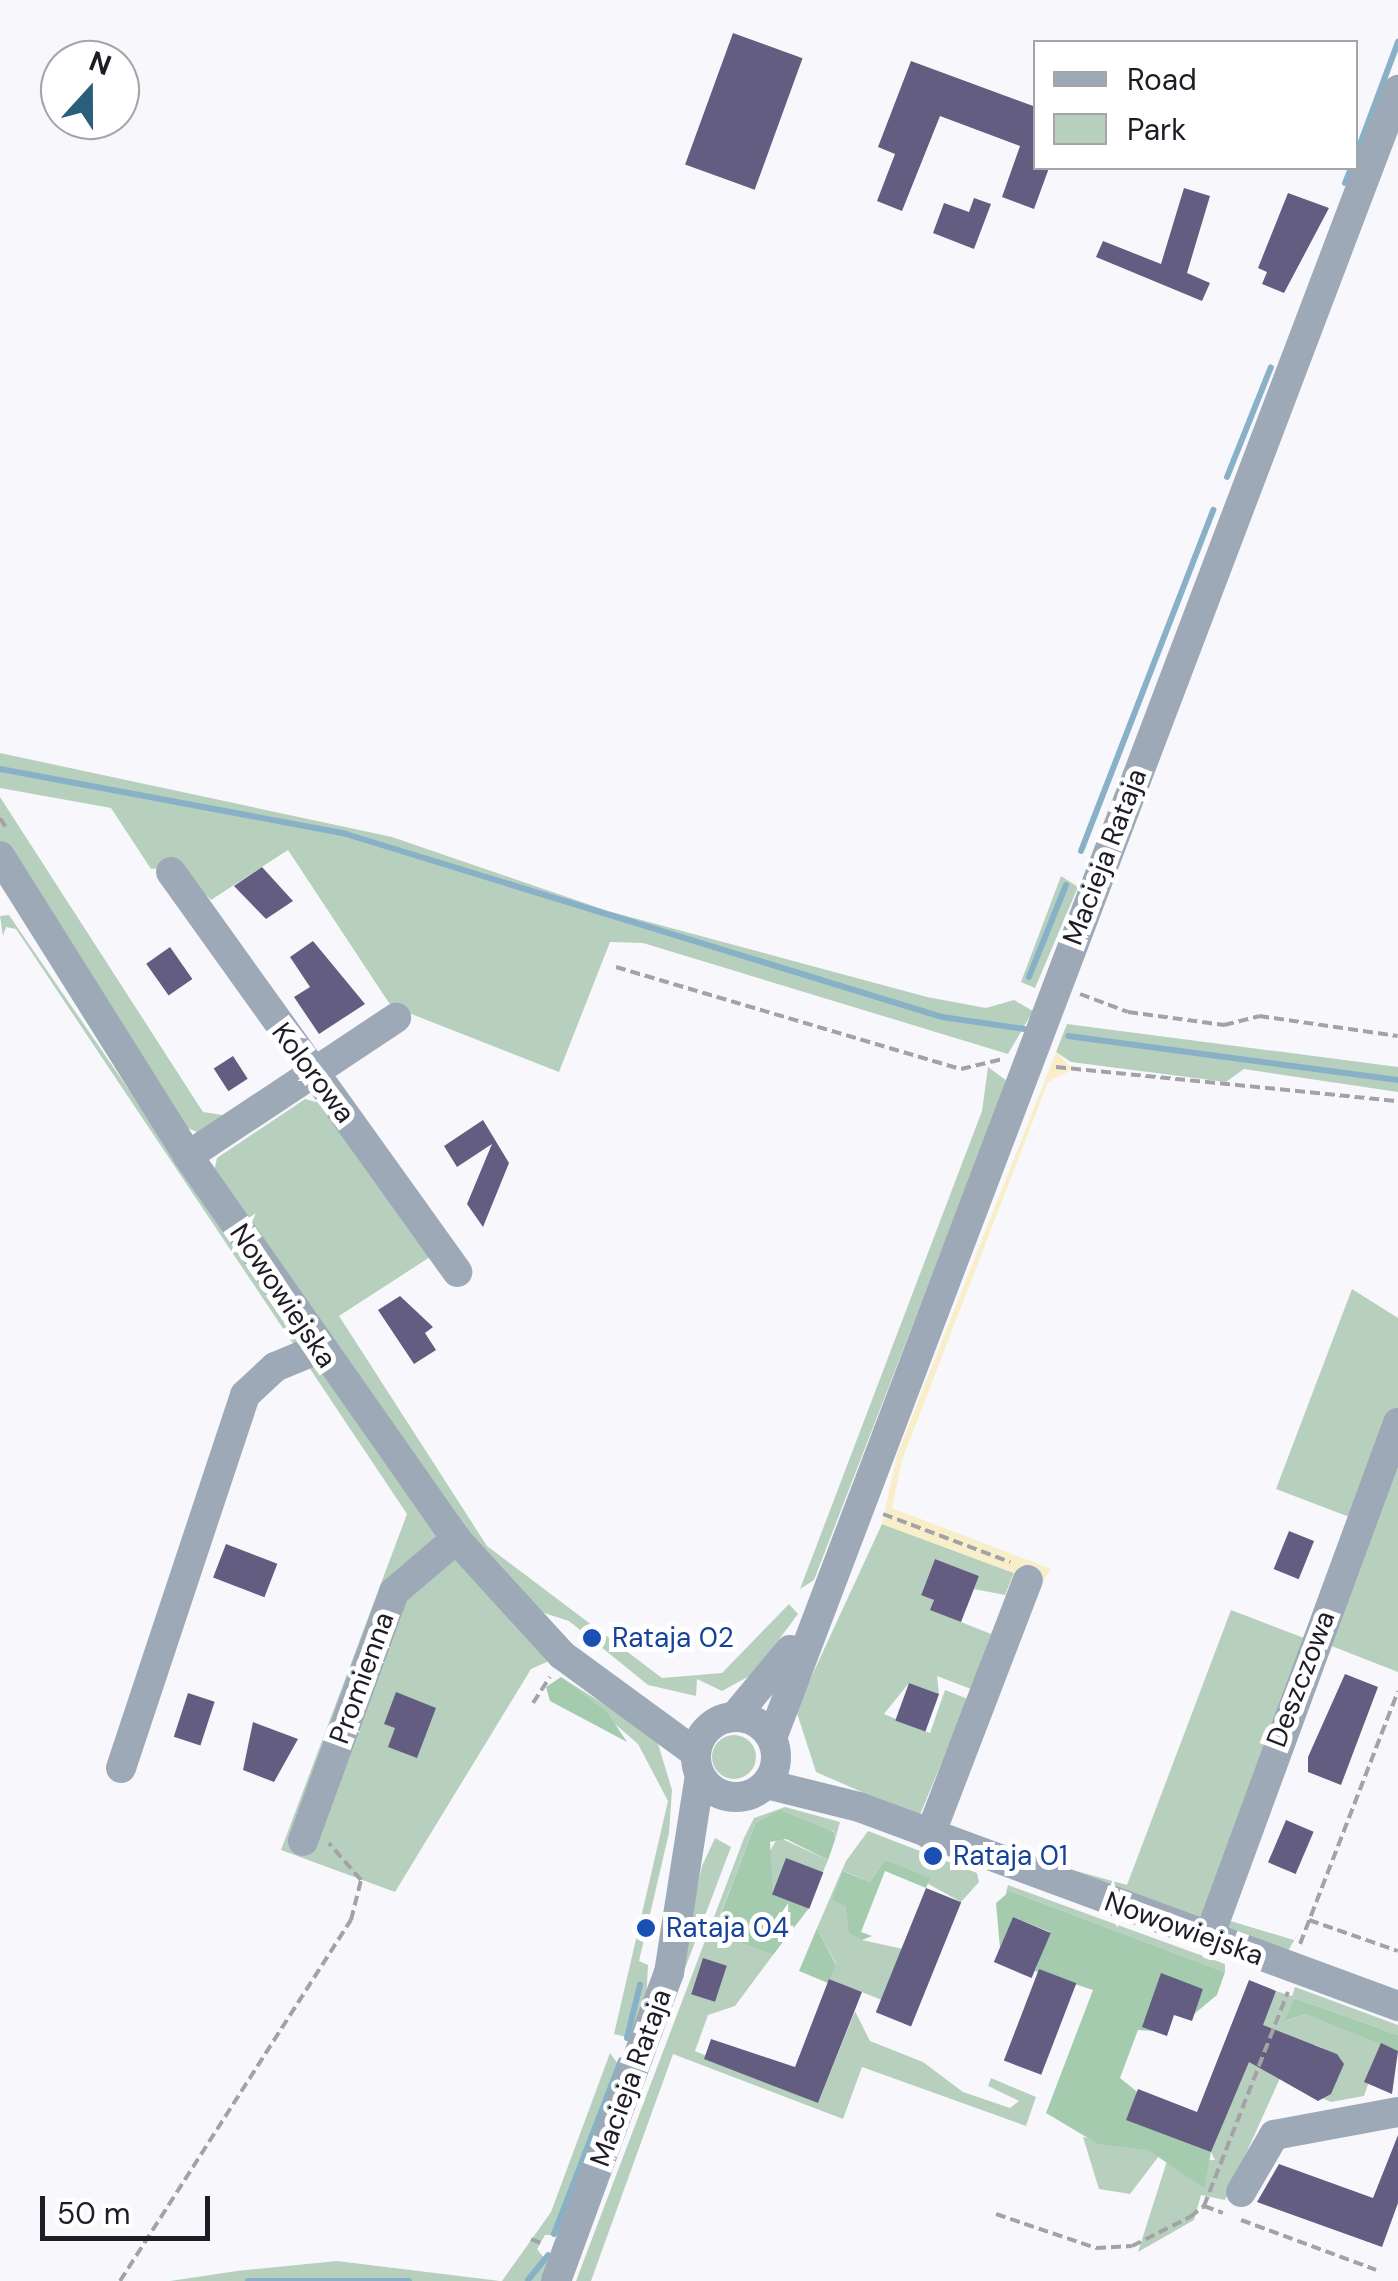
<!DOCTYPE html>
<html>
<head>
<meta charset="utf-8">
<style>
	body { margin:0 }
	#map { position:relative; width:1398px; height:2281px; overflow:hidden; background:#f8f7fb; font-family:"DM Sans",sans-serif }
	div>[style] { position:absolute }
	[style*='--x'] { left:calc(var(--x)*1px); top:calc(var(--y)*1px); width:calc(var(--w)*1px); rotate:calc(var(--a)*1deg) }
	.green>* { inset:0; background:#b7d0be }
	.round { border-radius:50% }
	.forest>* { inset:0; background:#a5cbaf }
	.sand>* { inset:0; background:#f8eec9 }
	.stream>* { height:6px; margin:-3px; padding:0 3px; transform-origin:3px; border-radius:3px; background:#88b1c8 }
	.building>* { inset:0; background:#635e81; transform-origin:0 0 }
	.path>* { height:4px; margin-top:-2px; transform-origin:0; background:repeating-linear-gradient(90deg,#a3a2a7 0 10px,transparent 0 15px) }
	.minor>* { height:30px; margin:-15px; padding:0 15px; transform-origin:15px; border-radius:15px; background:#9da9b7 }
	.minor>.ring { margin:-15px; padding:0; box-sizing:content-box; background:none; border:30px solid #9da9b7; border-radius:50% }
	.dots>* { width:28px; height:28px; translate:-50% -50%; box-sizing:border-box; border:5px solid #fff; border-radius:50% }
	span { translate:-50% -50%; white-space:nowrap; text-align:center; line-height:1.15; -webkit-text-stroke:10px #fff; paint-order:stroke }
	.street-label { font-size:28px; color:#1e1d25 }
	.transit-label { font-size:28px; color:#164399 }
	.left { translate:0 -50%; text-align:left }
	.legend { position:absolute; left:1033px; top:40px; width:325px; height:130px; box-sizing:border-box; background:#fff; border:2px solid #a5a5a8; margin:0; padding:12px 18px; list-style:none; font-size:30px; color:#1e1d25 }
	.legend li { display:flex; align-items:center; gap:20px; height:50px }
	.legend b { width:50px; border:2px solid #a5a5a8 }
	.north { position:absolute; left:40px; top:40px; width:100px; height:100px; box-sizing:border-box; background:#fff; border:2px solid #a5a5a8; border-radius:50%; rotate:21deg; font-size:28px; font-weight:700; line-height:40px; text-align:center; color:#1e1d25 }
	.north::after { content:''; display:block; margin:auto; width:35px; height:45px; background:#2a5f7b; clip-path:polygon(50% 0,100% 100%,50% 72%,0 100%) }
	.scale { position:absolute; left:40px; top:2196px; width:170px; height:45px; box-sizing:border-box; border:5px solid #1e1d25; border-top:0; padding-left:12px; font-size:30px; line-height:35px; white-space:nowrap; color:#1e1d25; -webkit-text-stroke:8px #fff; paint-order:stroke }
</style>
</head>
<body>
<div id="map">
	<div class="green">
		<div style="clip-path:polygon(0 753px,392px 837px,608px 911px,927px 997px,986px 1008px,1014px 1000px,1033px 1011px,1008px 1054px,643px 943px,610px 942px,559px 1072px,391px 1006px,288px 850px,211px 900px,176px 866px,151px 869px,111px 808px,0 788px)"></div>
		<div style="clip-path:polygon(0 797px,203px 1112px,229px 1116px,202px 1134px,185px 1127px,0 841px)"></div>
		<div style="clip-path:polygon(1061px 876px,1078px 887px,1035px 988px,1021px 982px)"></div>
		<div style="clip-path:polygon(9px 915px,377px 1452px,446px 1548px,549px 1661px,531px 1669px,395px 1892px,281px 1850px,407px 1514px,16px 929px,6px 927px,3px 936px,0 916px)"></div>
		<div style="clip-path:polygon(1067px 1024px,1398px 1067px,1398px 1092px,1244px 1069px,1226px 1082px,1071px 1062px,1056px 1052px)"></div>
		<div style="clip-path:polygon(988px 1067px,1007px 1081px,814px 1580px,800px 1589px,982px 1111px)"></div>
		<div style="clip-path:polygon(305px 1099px,327px 1105px,430px 1257px,339px 1316px,487px 1546px,662px 1678px,722px 1673px,789px 1604px,798px 1614px,753px 1674px,722px 1691px,697px 1679px,696px 1696px,648px 1685px,569px 1621px,535px 1610px,458px 1520px,214px 1172px,217px 1158px)"></div>
		<div style="clip-path:polygon(1352px 1289px,1398px 1318px,1398px 1672px,1329px 1645px,1373px 1526px,1276px 1489px)"></div>
		<div style="clip-path:polygon(882px 1524px,1014px 1573px,1005px 1595px,974px 1589px,979px 1576px,935px 1559px,921px 1594px,934px 1600px,931px 1610px,991px 1634px,971px 1689px,937px 1676px,939px 1694px,909px 1683px,884px 1714px,930px 1733px,945px 1690px,968px 1699px,919px 1817px,816px 1772px,796px 1710px)"></div>
		<div style="clip-path:polygon(1231px 1610px,1304px 1638px,1227px 1920px,1294px 1940px,1302px 1927px,1288px 1951px,1051px 1864px,1127px 1885px)"></div>
		<div style="clip-path:polygon(561px 1677px,656px 1737px,672px 1790px,669px 1833px,639px 1961px,648px 1965px,646px 2004px,631px 2038px,614px 2034px,668px 1801px,638px 1744px)"></div>
		<div class="round" style="left:712px;top:1735px;width:44px;height:44px"></div>
		<div style="clip-path:polygon(785px 1807px,840px 1822px,835px 1840px,834px 1831px,755px 1824px,714px 1931px,773px 1955px,735px 2006px,708px 2015px,695px 2051px,818px 2103px,855px 2011px,870px 2041px,923px 2062px,963px 2092px,1010px 2108px,1019px 2101px,988px 2086px,991px 2078px,1036px 2097px,1026px 2126px,862px 2067px,843px 2119px,673px 2054px,591px 2281px,576px 2281px,744px 1838px,754px 1818px)"></div>
		<div style="clip-path:polygon(868px 1831px,977px 1873px,979px 1882px,961px 1902px,885px 1860px,870px 1882px,844px 1871px,862px 1940px,903px 1949px,882px 2000px,829px 1979px,836px 1964px,817px 1928px,846px 1861px)"></div>
		<div style="clip-path:polygon(778px 1837px,828px 1860px,823px 1872px,786px 1859px,773px 1895px,766px 1858px)"></div>
		<div style="clip-path:polygon(715px 1838px,731px 1847px,670px 2008px,702px 1866px)"></div>
		<div style="clip-path:polygon(1008px 1885px,1225px 1964px,1225px 1972px,1010px 1891px,1003px 1905px)"></div>
		<div style="clip-path:polygon(1295px 1987px,1398px 2025px,1398px 2035px,1294px 1998px,1286px 2021px,1306px 2014px,1394px 2045px,1392px 2048px,1382px 2044px,1364px 2096px,1331px 2102px,1320px 2097px,1340px 2074px,1337px 2054px,1315px 2045px,1281px 2076px,1225px 2200px,1201px 2195px,1194px 2220px,1138px 2252px,1167px 2161px,1215px 2160px,1211px 2152px,1276px 1991px,1292px 1996px)"></div>
		<div style="clip-path:polygon(610px 2053px,624px 2072px,561px 2235px,545px 2235px,537px 2249px,551px 2267px,544px 2281px,502px 2281px,551px 2212px)"></div>
		<div style="clip-path:polygon(1083px 2137px,1148px 2150px,1159px 2156px,1130px 2194px,1099px 2189px)"></div>
		<div style="clip-path:polygon(337px 2261px,500px 2281px,170px 2281px,237px 2271px)"></div>
	</div>
	<div class="forest">
		<div style="clip-path:polygon(561px 1677px,607px 1712px,627px 1742px,550px 1701px,546px 1687px)"></div>
		<div style="clip-path:polygon(779px 1810px,834px 1832px,835px 1840px,828px 1860px,786px 1839px,770px 1842px,773px 1895px,809px 1908px,773px 1955px,714px 1932px,755px 1824px)"></div>
		<div style="clip-path:polygon(885px 1860px,930px 1878px,926px 1888px,885px 1871px,861px 1932px,872px 1936px,862px 1940px,849px 1933px,846px 1906px,832px 1900px,843px 1871px,870px 1882px)"></div>
		<div style="clip-path:polygon(1010px 1891px,1225px 1972px,1217px 1995px,1194px 2014px,1203px 1989px,1161px 1974px,1152px 2031px,1138px 2030px,1120px 2078px,1211px 2152px,1204px 2188px,1148px 2150px,1098px 2144px,1046px 2113px,1093px 1990px,1035px 1971px,1050px 1932px,1013px 1917px,1000px 1948px,996px 1903px)"></div>
		<div style="clip-path:polygon(817px 1928px,836px 1965px,828px 1983px,799px 1971px)"></div>
		<div style="clip-path:polygon(1294px 1998px,1398px 2035px,1398px 2051px,1306px 2014px,1285px 2021px)"></div>
	</div>
	<div class="sand">
		<div style="clip-path:polygon(1056px 1052px,1073px 1069px,1048px 1082px,902px 1460px,892px 1508px,1051px 1569px,973px 1685px,1014px 1573px,882px 1524px,897px 1455px)"></div>
	</div>
	<div class="stream">
		<div style="--x:1356;--y:155;--w:121;--a:-69.6"></div>
		<div style="--x:1345;--y:183;--w:16;--a:-68"></div>
		<div style="--x:1227;--y:477;--w:118;--a:-68.2"></div>
		<div style="--x:0;--y:769;--w:352;--a:10.6"></div>
		<div style="--x:346;--y:834;--w:623;--a:17.07"></div>
		<div style="--x:942;--y:1017;--w:83;--a:8.3"></div>
		<div style="--x:1081;--y:851;--w:366;--a:-68.8"></div>
		<div style="--x:1029;--y:977;--w:99;--a:-68.1"></div>
		<div style="--x:1068;--y:1036;--w:333;--a:7.6"></div>
		<div style="--x:627;--y:2038;--w:55;--a:-76.2"></div>
		<div style="--x:554;--y:2234;--w:186;--a:-68.9"></div>
		<div style="--x:528;--y:2280;--w:32;--a:-51"></div>
		<div style="--x:248;--y:2281;--w:161;--a:0"></div>
	</div>
	<div class="building">
		<div style="left:733px;top:33px;width:74px;height:140px;rotate:20deg"></div>
		<div style="clip-path:polygon(911px 61px,1036px 107px,1036px 168px,1049px 168px,1034px 209px,1002px 197px,1020px 146px,940px 116px,902px 211px,877px 201px,895px 154px,878px 147px)"></div>
		<div style="clip-path:polygon(1184px 188px,1210px 196px,1187px 273px,1210px 283px,1202px 301px,1096px 257px,1103px 241px,1161px 264px)"></div>
		<div style="clip-path:polygon(1288px 193px,1329px 208px,1284px 293px,1262px 284px,1267px 272px,1258px 268px)"></div>
		<div style="clip-path:polygon(974px 198px,991px 204px,974px 249px,933px 233px,944px 203px,969px 212px)"></div>
		<div style="clip-path:polygon(262px 867px,293px 901px,266px 919px,234px 886px)"></div>
		<div style="clip-path:polygon(313px 941px,365px 1004px,319px 1034px,294px 997px,310px 987px,290px 957px)"></div>
		<div style="left:170px;top:947px;width:39px;height:29px;rotate:55deg"></div>
		<div style="left:233px;top:1056px;width:27px;height:23px;rotate:57deg"></div>
		<div style="clip-path:polygon(483px 1120px,509px 1163px,483px 1227px,467px 1204px,492px 1144px,457px 1167px,444px 1146px)"></div>
		<div style="clip-path:polygon(400px 1296px,433px 1327px,425px 1333px,436px 1350px,414px 1364px,378px 1310px)"></div>
		<div style="left:1289px;top:1531px;width:27px;height:41px;rotate:22deg"></div>
		<div style="left:226px;top:1544px;width:55px;height:36px;rotate:21deg"></div>
		<div style="clip-path:polygon(935px 1559px,979px 1576px,961px 1622px,930px 1610px,934px 1600px,921px 1595px)"></div>
		<div style="clip-path:polygon(1345px 1674px,1378px 1687px,1341px 1785px,1308px 1772px,1308px 1757px)"></div>
		<div style="left:909px;top:1683px;width:32px;height:40px;rotate:20deg"></div>
		<div style="clip-path:polygon(396px 1692px,436px 1708px,417px 1758px,388px 1747px,395px 1728px,384px 1724px)"></div>
		<div style="left:188px;top:1693px;width:28px;height:46px;rotate:18deg"></div>
		<div style="clip-path:polygon(253px 1722px,298px 1739px,274px 1782px,243px 1770px)"></div>
		<div style="left:1286px;top:1820px;width:30px;height:46px;rotate:23deg"></div>
		<div style="left:786px;top:1858px;width:40px;height:39px;rotate:21deg"></div>
		<div style="left:926px;top:1888px;width:38px;height:134px;rotate:22deg"></div>
		<div style="left:1013px;top:1917px;width:41px;height:49px;rotate:23deg"></div>
		<div style="left:703px;top:1958px;width:25px;height:38px;rotate:18deg"></div>
		<div style="left:1039px;top:1969px;width:40px;height:98px;rotate:21deg"></div>
		<div style="clip-path:polygon(1161px 1973px,1203px 1989px,1192px 2021px,1174px 2015px,1167px 2036px,1142px 2027px)"></div>
		<div style="clip-path:polygon(829px 1979px,862px 1992px,818px 2103px,704px 2059px,711px 2039px,795px 2067px)"></div>
		<div style="clip-path:polygon(1249px 1980px,1276px 1991px,1263px 2025px,1337px 2054px,1344px 2064px,1331px 2094px,1318px 2101px,1249px 2062px,1211px 2152px,1126px 2120px,1138px 2089px,1197px 2112px)"></div>
		<div style="clip-path:polygon(1381px 2043px,1398px 2051px,1392px 2094px,1364px 2082px)"></div>
		<div style="clip-path:polygon(1398px 2135px,1398px 2203px,1382px 2247px,1257px 2202px,1279px 2164px,1373px 2198px)"></div>
	</div>
	<div class="path">
		<div style="--x:0;--y:818;--w:15;--a:58"></div>
		<div style="--x:616;--y:967;--w:360;--a:16.5"></div>
		<div style="--x:961;--y:1069;--w:43;--a:-13.4"></div>
		<div style="--x:1080;--y:994;--w:51;--a:20.6"></div>
		<div style="--x:1128;--y:1012;--w:97;--a:7.7"></div>
		<div style="--x:1224;--y:1025;--w:36;--a:-14"></div>
		<div style="--x:1259;--y:1016;--w:140;--a:8.2"></div>
		<div style="--x:1056;--y:1067;--w:344;--a:5.7"></div>
		<div style="--x:883;--y:1514;--w:136;--a:20.7"></div>
		<div style="--x:533;--y:1703;--w:31;--a:-57"></div>
		<div style="--x:1309;--y:1920;--w:94;--a:19.2"></div>
		<div style="--x:1300;--y:1944;--w:271;--a:-68.8"></div>
		<div style="--x:1204;--y:2206;--w:20;--a:20"></div>
		<div style="--x:996;--y:2214;--w:106;--a:18.8"></div>
		<div style="--x:1096;--y:2248;--w:36;--a:-3"></div>
		<div style="--x:1132;--y:2246;--w:65;--a:-26.6"></div>
		<div style="--x:1190;--y:2217;--w:18;--a:-38"></div>
		<div style="--x:1204;--y:2206;--w:230;--a:-68.6"></div>
		<div style="--x:1241;--y:2220;--w:144;--a:20.3"></div>
		<div style="--x:531;--y:2239;--w:11;--a:22"></div>
		<div style="--x:120;--y:2281;--w:429;--a:-57.4"></div>
		<div style="--x:351;--y:1920;--w:41;--a:-76"></div>
		<div style="--x:361;--y:1880;--w:49;--a:-130.9"></div>
	</div>
	<div class="minor">
		<div style="--x:0;--y:856;--w:354;--a:57.9"></div>
		<div style="--x:188;--y:1156;--w:467;--a:55"></div>
		<div style="--x:456;--y:1539;--w:157;--a:47.6"></div>
		<div style="--x:562;--y:1655;--w:166;--a:36.2"></div>
		<div style="--x:171;--y:872;--w:492;--a:54.4"></div>
		<div style="--x:188;--y:1156;--w:250;--a:-33.6"></div>
		<div style="--x:735;--y:1716;--w:86;--a:-50.2"></div>
		<div class="ring" style="left:696px;top:1717px;width:50px;height:50px"></div>
		<div style="--x:772;--y:1738;--w:1763;--a:-69.2"></div>
		<div style="--x:121;--y:1768;--w:393;--a:-71.6"></div>
		<div style="--x:245;--y:1395;--w:41;--a:-43"></div>
		<div style="--x:275;--y:1367;--w:47;--a:-22.7"></div>
		<div style="--x:766;--y:1784;--w:96;--a:13.9"></div>
		<div style="--x:859;--y:1807;--w:575;--a:20.26"></div>
		<div style="--x:930;--y:1835;--w:273;--a:-69"></div>
		<div style="--x:303;--y:1841;--w:265;--a:-69.9"></div>
		<div style="--x:394;--y:1592;--w:82;--a:-40.5"></div>
		<div style="--x:1209;--y:1937;--w:548;--a:-69.81"></div>
		<div style="--x:1241;--y:2192;--w:66;--a:-59.9"></div>
		<div style="--x:1274;--y:2135;--w:126;--a:-10.5"></div>
		<div style="--x:556;--y:2281;--w:328;--a:-69.9"></div>
		<div style="--x:669;--y:1973;--w:200;--a:-81.1"></div>
	</div>
	<div class="dots">
		<div style="left:592px;top:1638px;background:#1a4fb4"></div>
		<div style="left:933px;top:1856px;background:#1a4fb4"></div>
		<div style="left:646px;top:1928px;background:#1a4fb4"></div>
	</div>
	<div class="street-label">
		<span style="left:1105px;top:857px;rotate:-69deg">Macieja Rataja</span>
		<span style="left:313px;top:1073px;rotate:53deg">Kolorowa</span>
		<span style="left:283px;top:1296px;rotate:56deg">Nowowiejska</span>
		<span style="left:362px;top:1678px;rotate:-70deg">Promienna</span>
		<span style="left:1301px;top:1679px;rotate:-69deg">Deszczowa</span>
		<span style="left:1184px;top:1929px;rotate:20deg">Nowowiejska</span>
		<span style="left:631px;top:2078px;rotate:-70deg">Macieja Rataja</span>
	</div>
	<div class="transit-label">
		<span class="left" style="left:612px;top:1638px">Rataja 02</span>
		<span class="left" style="left:953px;top:1856px">Rataja 01</span>
		<span class="left" style="left:666px;top:1928px">Rataja 04</span>
	</div>
	<ul class="legend">
	<li><b style="height:12px;background:#9da9b7"></b>Road</li>
	<li><b style="height:28px;background:#b7d0be"></b>Park</li>
	</ul>
	<div class="north">N</div>
	<div class="scale">50 m</div>
</div>
</body>
</html>
